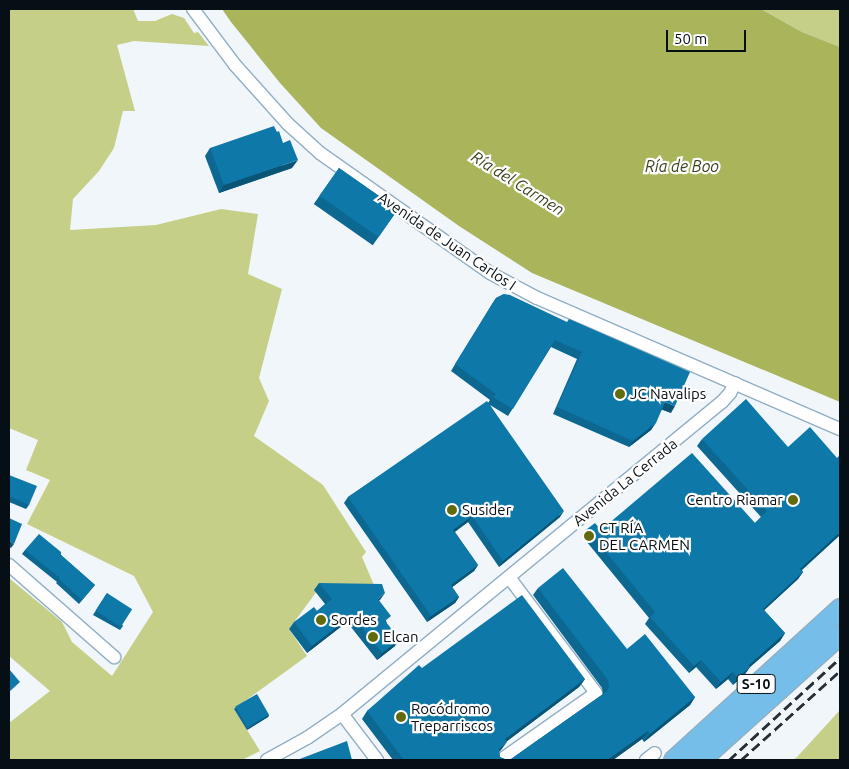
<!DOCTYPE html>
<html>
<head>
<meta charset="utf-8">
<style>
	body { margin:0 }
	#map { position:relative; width:849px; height:769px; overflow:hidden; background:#f0f6fa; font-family:Ubuntu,sans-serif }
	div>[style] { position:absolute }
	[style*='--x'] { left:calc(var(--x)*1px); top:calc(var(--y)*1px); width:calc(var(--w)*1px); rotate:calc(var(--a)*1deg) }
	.green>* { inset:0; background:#c5cf88 }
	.water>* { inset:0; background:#a9b45b }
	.roads { filter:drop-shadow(1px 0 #91afc3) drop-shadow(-1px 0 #91afc3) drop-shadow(0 1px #91afc3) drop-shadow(0 -1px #91afc3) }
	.minor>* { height:12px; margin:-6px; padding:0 6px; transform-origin:6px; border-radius:6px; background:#fff }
	.highway>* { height:19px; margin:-9.5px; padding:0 9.5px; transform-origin:9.5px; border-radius:9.5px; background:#76beea }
	.rail>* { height:3px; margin-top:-1.5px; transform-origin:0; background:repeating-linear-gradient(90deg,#262f35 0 10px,transparent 0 15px) }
	.wall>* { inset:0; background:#0c6791; transform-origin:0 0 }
	.shaded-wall>* { inset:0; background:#0a5476 }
	.building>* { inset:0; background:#0e78a9; transform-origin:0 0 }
	.dots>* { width:14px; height:14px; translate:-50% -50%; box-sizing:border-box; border:2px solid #fff; border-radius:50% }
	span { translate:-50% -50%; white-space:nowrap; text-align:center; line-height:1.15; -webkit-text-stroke:4.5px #fff; paint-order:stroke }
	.shield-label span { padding:1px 4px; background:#fff; border:1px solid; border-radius:4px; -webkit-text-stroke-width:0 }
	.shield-label { font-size:14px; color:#050f15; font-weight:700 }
	.street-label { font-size:15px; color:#050f15 }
	.poi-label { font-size:15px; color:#050f15 }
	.left { translate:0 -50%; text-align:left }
	.right { translate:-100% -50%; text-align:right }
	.water-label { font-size:16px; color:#3d421c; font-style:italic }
	.frame { position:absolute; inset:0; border:10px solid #050f15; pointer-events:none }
	.scale { position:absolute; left:666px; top:30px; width:80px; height:22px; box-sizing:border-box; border:2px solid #050f15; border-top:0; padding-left:6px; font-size:15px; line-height:18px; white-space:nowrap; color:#050f15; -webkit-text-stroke:4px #fff; paint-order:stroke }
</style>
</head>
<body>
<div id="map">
	<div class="green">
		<div style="clip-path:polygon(9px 9px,133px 9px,138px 21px,155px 21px,172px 14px,184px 18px,194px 33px,198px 32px,209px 46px,134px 41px,117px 45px,135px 111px,123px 111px,114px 148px,99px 171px,73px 199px,70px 230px,156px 225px,221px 209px,258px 214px,248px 274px,282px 289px,259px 378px,269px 401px,254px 436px,323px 485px,366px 552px,362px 557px,377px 592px,317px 591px,289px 629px,307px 656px,234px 709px,260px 751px,242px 760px,9px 760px,9px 723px,50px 691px,9px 656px,9px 578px,62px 622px,72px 642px,112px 676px,153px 612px,134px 576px,27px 524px,50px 480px,26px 470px,38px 440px,9px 428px)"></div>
		<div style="clip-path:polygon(761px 9px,840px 9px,840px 47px,802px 32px)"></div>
		<div style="clip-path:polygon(840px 710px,840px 760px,793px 760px,797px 757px)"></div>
	</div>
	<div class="water">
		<div style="clip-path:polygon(222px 9px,761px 9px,802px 32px,840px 47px,840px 402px,532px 273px,459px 226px,321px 128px,280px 83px,231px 22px)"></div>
	</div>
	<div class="roads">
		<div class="minor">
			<div style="--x:193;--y:9;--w:70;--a:53.1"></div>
			<div style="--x:235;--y:65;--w:79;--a:48.1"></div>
			<div style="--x:288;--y:124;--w:43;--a:42.2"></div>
			<div style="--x:320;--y:153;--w:208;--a:35.2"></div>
			<div style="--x:490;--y:273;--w:53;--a:28"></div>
			<div style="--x:537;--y:298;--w:330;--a:23.4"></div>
			<div style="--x:9;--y:565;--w:140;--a:41.2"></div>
			<div style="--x:342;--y:714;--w:58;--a:52.7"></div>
			<div style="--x:267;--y:760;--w:46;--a:-28.8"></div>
			<div style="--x:307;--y:738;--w:42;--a:-34.4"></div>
			<div style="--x:342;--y:714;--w:492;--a:-39.4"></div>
			<div style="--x:722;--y:402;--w:12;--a:-48"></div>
			<div style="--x:730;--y:393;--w:11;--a:-63"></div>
			<div style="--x:501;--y:760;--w:116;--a:-35.2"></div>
			<div style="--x:596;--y:693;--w:145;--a:-126.9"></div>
			<div style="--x:646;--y:760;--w:11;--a:-38"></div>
		</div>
		<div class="highway">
			<div style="--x:673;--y:760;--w:226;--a:-42.3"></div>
			<div style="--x:700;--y:760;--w:188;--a:-42"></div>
		</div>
	</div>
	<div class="rail">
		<div style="--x:729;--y:760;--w:151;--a:-42.6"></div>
		<div style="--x:741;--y:760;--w:133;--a:-42"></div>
	</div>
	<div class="wall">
		<div style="clip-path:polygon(210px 148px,292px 168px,219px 193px,205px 156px)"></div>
		<div style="left:339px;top:168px;width:72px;height:44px;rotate:35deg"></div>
		<div style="clip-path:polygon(504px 294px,671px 413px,662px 409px,651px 430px,629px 447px,553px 414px,577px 359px,551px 347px,508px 416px,490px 405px,560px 517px,499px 567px,468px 522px,455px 532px,478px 565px,474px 571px,452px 587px,459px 597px,455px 603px,427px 622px,344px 503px,348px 497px,488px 403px,490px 400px,451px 371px,492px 304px,496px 298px)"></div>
		<div style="clip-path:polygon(702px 439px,840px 535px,802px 570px,803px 572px,798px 579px,764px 610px,785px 633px,780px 641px,750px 667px,745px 674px,733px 685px,728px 679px,716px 689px,696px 667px,689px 673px,645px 624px,649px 618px,582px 536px,587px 529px,601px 530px,755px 523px,761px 517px,697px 446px)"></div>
		<div style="clip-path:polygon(9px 475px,29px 505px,26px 509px,9px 502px)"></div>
		<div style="clip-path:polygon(25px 550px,61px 555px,95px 585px,79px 604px,56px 583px,57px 582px,22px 554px)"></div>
		<div style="clip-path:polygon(319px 583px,379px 601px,395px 646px,377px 660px,347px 622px,307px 653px,289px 629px,294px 622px,317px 611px,325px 604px,314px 590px)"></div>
		<div style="clip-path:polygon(538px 588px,695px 697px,690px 705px,644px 742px,642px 739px,613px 760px,507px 760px,511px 759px,603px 694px,602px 688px,533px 595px)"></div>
		<div style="clip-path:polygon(107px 593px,123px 626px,120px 630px,93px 615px)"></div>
		<div style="clip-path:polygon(422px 668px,585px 679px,579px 687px,506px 742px,499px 752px,500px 757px,507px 760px,393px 760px,362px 719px,367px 711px)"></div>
		<div style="clip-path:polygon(236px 707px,269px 715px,268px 717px,247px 730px,234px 709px)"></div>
	</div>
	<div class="shaded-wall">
		<div style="clip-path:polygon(298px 160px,292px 168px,219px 193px,224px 185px)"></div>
		<div style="clip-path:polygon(665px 402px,675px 406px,671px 413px,660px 409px)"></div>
		<div style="clip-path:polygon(656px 423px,651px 430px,629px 447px,633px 441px)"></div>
		<div style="clip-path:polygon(564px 511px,560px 517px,499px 567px,503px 561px)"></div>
		<div style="clip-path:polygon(472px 516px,468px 522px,449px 535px,453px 530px)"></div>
		<div style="clip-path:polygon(840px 532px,840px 535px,795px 576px,800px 569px)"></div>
		<div style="clip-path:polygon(9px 541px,14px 544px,11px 548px,9px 547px)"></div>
		<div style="clip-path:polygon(478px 565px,474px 571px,447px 591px,451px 585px)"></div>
		<div style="clip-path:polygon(803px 572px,798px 579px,758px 616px,763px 609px)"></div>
		<div style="clip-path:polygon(385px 593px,380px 600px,372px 606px,378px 599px)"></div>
		<div style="clip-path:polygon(459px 597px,455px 603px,427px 622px,431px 616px)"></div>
		<div style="clip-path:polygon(352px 615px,347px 622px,307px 653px,312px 646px)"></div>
		<div style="clip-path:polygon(785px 633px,780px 641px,750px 667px,745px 674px,733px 685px,749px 665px)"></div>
		<div style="clip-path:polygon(400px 639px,395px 646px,377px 660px,382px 653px)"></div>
		<div style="clip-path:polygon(701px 660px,696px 667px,689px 673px,694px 666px)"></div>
		<div style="clip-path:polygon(733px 672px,728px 679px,716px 689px,721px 682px)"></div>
		<div style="clip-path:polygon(585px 679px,579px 687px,499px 747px,505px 739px)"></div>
		<div style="clip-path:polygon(695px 697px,690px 705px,644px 742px,650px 734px)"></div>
		<div style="clip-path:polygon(269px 715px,268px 717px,247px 730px,249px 728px)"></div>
		<div style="clip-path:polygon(648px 731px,642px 739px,613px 760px,607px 760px)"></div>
		<div style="clip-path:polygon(507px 742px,501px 750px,493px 757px,499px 749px)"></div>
	</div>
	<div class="building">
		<div style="clip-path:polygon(274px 126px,277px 132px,279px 131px,283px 143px,290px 140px,298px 160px,224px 185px,210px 148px)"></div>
		<div style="left:339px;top:168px;width:72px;height:34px;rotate:35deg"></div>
		<div style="clip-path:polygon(504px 294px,510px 295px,567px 322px,569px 319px,690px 372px,675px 406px,665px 402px,656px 423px,633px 441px,557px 407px,582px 352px,555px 340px,513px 409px,493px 397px,496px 394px,455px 364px,496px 298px)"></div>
		<div style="clip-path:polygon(746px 399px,788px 447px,810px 427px,837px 458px,840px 455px,840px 532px,800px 569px,803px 572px,763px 609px,785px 633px,749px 665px,750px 667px,738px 678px,733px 672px,721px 682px,701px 660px,694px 666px,650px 617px,655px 612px,587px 529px,595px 523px,601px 530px,692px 453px,755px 523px,767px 511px,702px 439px)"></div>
		<div style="clip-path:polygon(487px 401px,564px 511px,503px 561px,472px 516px,453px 530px,478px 565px,451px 585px,459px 597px,431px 616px,348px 497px)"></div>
		<div style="clip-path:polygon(9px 475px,37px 486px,29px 505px,9px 496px)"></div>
		<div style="clip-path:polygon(9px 518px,22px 524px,14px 544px,9px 541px)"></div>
		<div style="clip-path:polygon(39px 534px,61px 552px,61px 555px,95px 585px,82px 600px,59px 579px,60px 578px,25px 550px)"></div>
		<div style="clip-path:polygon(563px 568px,627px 649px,645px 634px,695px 697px,650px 734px,648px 731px,607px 760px,507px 760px,511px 759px,606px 692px,609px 688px,608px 680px,538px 588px)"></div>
		<div style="clip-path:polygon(319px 583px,382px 584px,385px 593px,378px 599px,391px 616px,385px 621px,400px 639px,382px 653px,352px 615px,312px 646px,294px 622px,314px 607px,317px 611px,332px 599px)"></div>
		<div style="left:107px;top:593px;width:30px;height:21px;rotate:33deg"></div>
		<div style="clip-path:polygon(522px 595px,585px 679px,505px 739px,507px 742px,499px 749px,500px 757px,507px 760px,404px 760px,367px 711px,419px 665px,422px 668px)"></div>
		<div style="clip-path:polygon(9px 669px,20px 682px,9px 692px)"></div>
		<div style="left:257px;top:694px;width:24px;height:25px;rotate:60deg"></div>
		<div style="clip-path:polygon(347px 741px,352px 760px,297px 760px)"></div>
	</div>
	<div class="dots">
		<div style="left:620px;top:394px;background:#626a0e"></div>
		<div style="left:793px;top:500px;background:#626a0e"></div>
		<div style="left:452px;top:510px;background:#626a0e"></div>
		<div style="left:589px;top:536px;background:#626a0e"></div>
		<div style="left:321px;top:620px;background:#626a0e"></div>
		<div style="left:373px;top:637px;background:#626a0e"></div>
		<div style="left:401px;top:717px;background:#626a0e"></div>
	</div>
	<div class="shield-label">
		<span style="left:756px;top:684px">S-10</span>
	</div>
	<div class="street-label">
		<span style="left:447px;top:241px;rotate:34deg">Avenida de Juan Carlos I</span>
		<span style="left:625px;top:482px;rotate:-39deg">Avenida La Cerrada</span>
	</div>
	<div class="poi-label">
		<span class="left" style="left:630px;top:394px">JC Navalips</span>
		<span class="right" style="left:783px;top:500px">Centro Riamar</span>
		<span class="left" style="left:462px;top:510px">Susider</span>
		<span class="left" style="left:599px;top:536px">CT RÍA<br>DEL CARMEN</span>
		<span class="left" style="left:331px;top:620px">Sordes</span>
		<span class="left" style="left:383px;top:637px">Elcan</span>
		<span class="left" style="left:411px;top:717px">Rocódromo<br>Treparriscos</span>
	</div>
	<div class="water-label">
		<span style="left:682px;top:166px">Ría de Boo</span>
		<span style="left:518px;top:183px;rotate:32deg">Ría del Carmen</span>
	</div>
	<div class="frame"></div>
	<div class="scale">50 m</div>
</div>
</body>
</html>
